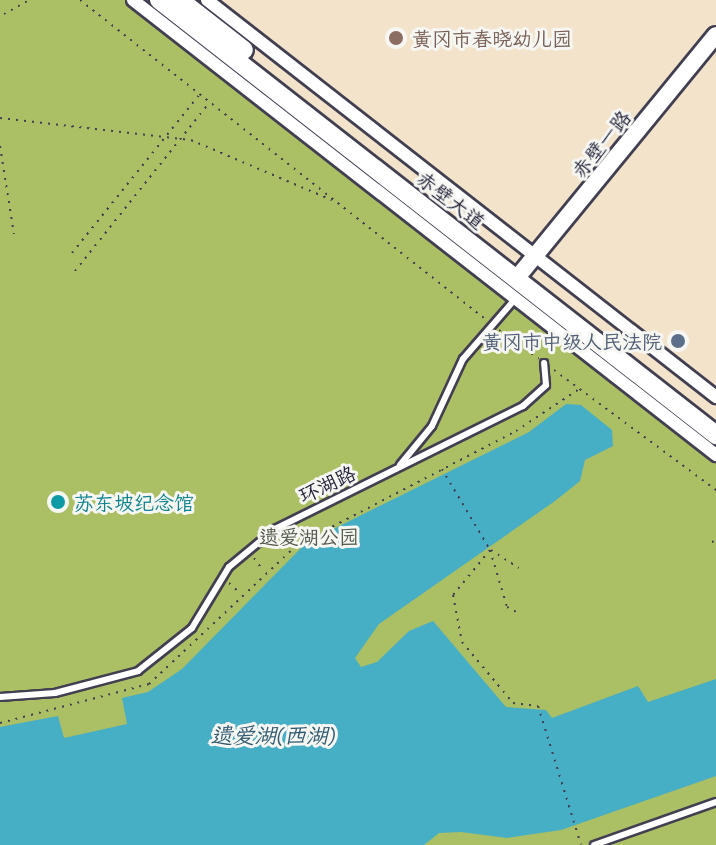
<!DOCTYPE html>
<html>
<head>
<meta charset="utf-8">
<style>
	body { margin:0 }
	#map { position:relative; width:716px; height:845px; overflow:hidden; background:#f3e3cb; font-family:Mali,"LXGW WenKai TC",sans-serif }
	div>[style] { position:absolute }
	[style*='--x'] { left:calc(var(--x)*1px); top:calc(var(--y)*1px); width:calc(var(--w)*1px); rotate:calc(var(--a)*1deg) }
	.green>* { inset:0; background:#abbf64 }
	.water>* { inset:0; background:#46aec5 }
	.path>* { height:2px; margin-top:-1px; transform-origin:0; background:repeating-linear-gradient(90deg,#413f51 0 2px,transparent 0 8px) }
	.roads { filter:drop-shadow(2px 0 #413f51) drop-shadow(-2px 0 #413f51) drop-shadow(0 2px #413f51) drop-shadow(0 -2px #413f51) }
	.service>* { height:6px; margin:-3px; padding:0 3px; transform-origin:3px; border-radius:3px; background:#fff }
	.minor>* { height:12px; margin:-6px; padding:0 6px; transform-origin:6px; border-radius:6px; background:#fff }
	.tertiary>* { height:16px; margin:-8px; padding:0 8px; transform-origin:8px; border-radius:8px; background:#fff }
	.secondary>* { height:18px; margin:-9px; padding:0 9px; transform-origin:9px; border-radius:9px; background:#fff }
	.dots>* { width:22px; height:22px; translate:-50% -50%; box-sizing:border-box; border:4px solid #f6f6f2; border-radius:50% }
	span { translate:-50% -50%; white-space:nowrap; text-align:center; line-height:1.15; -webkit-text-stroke:6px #f6f6f2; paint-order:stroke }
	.education-label { font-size:20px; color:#785e54 }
	.left { translate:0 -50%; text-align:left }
	.street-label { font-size:20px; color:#22223b }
	.service-label { font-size:20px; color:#4e5e75 }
	.right { translate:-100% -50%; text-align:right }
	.culture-label { font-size:20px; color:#0d838f }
	.park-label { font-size:20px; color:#525949 }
	.water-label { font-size:22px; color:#305a72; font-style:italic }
</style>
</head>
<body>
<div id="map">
	<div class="green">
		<div style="clip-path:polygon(0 0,126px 0,716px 460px,716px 845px,0 845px)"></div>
	</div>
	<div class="water">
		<div style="clip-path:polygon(566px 404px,581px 405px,612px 430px,613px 446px,585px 460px,580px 481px,555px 501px,379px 624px,355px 658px,361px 667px,377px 662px,409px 631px,433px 621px,506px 707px,546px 710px,552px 718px,638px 686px,648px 702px,716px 679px,716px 776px,561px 830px,507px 838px,461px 832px,439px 833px,424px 845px,0 845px,0 727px,58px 716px,64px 738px,127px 724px,122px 698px,148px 692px,182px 669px,307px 542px,529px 432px)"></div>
	</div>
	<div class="path">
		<div style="--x:80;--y:0;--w:514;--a:38.21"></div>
		<div style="--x:4;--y:14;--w:29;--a:-29"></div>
		<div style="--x:0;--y:118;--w:192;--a:6.6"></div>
		<div style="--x:191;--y:140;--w:153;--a:23.1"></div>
		<div style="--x:0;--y:146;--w:89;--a:81"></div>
		<div style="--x:72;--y:253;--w:203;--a:-51.2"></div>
		<div style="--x:75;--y:271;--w:215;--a:-51.4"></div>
		<div style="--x:499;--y:330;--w:49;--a:35.9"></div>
		<div style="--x:554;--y:370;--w:202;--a:36.5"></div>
		<div style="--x:442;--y:469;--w:94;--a:59.3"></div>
		<div style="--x:490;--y:550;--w:59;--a:73.4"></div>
		<div style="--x:507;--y:607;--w:15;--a:28"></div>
		<div style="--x:712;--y:542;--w:4;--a:-27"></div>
		<div style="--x:490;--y:550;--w:58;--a:129.4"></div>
		<div style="--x:453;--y:595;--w:48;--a:79.2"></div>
		<div style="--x:462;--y:642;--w:80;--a:50.1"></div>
		<div style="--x:513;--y:703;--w:25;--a:7"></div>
		<div style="--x:538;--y:706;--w:145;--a:72.8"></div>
		<div style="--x:491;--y:550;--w:33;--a:33"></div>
		<div style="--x:254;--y:558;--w:14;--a:54"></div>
		<div style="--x:229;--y:583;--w:13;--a:42"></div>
		<div style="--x:0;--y:723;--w:154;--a:-14.7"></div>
		<div style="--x:149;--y:684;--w:203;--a:-43.2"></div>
		<div style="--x:297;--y:545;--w:247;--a:-27.5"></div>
		<div style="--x:516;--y:431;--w:76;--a:-33.7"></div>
	</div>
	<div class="roads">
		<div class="service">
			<div style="--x:400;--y:465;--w:50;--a:-50.6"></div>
			<div style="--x:432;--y:426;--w:74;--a:-65.2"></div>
			<div style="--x:463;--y:359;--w:81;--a:-49"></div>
			<div style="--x:0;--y:697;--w:55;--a:-4.2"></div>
			<div style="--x:55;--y:693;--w:86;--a:-14.8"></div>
			<div style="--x:138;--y:671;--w:69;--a:-38.5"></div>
			<div style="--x:192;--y:628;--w:71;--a:-58.8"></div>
			<div style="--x:229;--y:567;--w:60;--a:-39.6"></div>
			<div style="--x:275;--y:529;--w:277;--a:-26.4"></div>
			<div style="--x:523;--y:406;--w:31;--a:-42"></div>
			<div style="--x:546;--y:385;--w:22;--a:-95"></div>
			<div style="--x:594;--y:845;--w:129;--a:-19.4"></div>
		</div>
		<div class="minor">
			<div style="--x:133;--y:0;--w:740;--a:37.97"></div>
			<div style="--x:207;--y:0;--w:646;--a:37.95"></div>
		</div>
		<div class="tertiary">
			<div style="--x:516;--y:279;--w:315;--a:-50.7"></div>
		</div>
		<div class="secondary">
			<div style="--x:159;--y:0;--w:707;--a:37.99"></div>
			<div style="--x:180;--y:0;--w:81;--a:38"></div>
		</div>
	</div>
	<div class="dots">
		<div style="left:396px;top:38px;background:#8d6e63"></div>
		<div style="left:678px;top:341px;background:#5c6f8a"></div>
		<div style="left:58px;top:502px;background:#0f9aa8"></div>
	</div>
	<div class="education-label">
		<span class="left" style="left:412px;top:38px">黄冈市春晓幼儿园</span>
	</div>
	<div class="street-label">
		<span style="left:601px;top:144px;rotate:-51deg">赤壁一路</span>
		<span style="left:451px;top:200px;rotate:38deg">赤壁大道</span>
		<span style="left:327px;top:484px;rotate:-25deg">环湖路</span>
	</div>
	<div class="service-label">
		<span class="right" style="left:662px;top:341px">黄冈市中级人民法院</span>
	</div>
	<div class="culture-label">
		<span class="left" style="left:74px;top:502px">苏东坡纪念馆</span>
	</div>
	<div class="park-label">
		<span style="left:309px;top:536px">遗爱湖公园</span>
	</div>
	<div class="water-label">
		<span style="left:273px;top:735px">遗爱湖(西湖)</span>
	</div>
</div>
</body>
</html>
